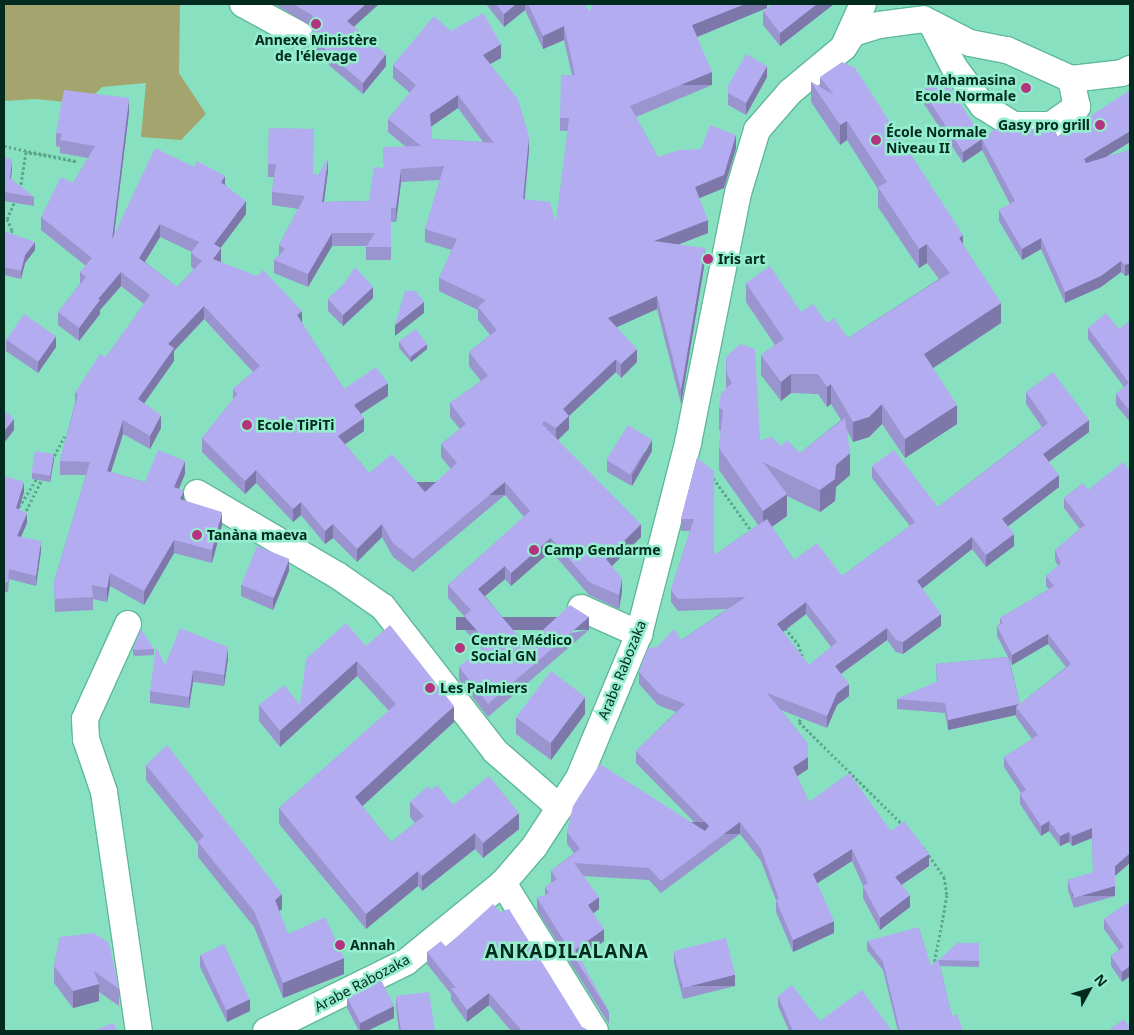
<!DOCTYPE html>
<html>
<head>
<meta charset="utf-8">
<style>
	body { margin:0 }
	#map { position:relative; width:1134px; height:1035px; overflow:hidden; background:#87e1c1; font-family:"Noto Sans",sans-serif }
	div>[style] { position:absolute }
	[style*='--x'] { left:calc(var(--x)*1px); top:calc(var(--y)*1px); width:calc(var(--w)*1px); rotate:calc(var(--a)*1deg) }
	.green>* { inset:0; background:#a3a46e }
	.path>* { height:3px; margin-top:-1.5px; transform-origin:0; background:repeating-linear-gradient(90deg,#5da78d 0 2.5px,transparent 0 5px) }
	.roads { filter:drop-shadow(1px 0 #5fb899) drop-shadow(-1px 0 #5fb899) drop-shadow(0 1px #5fb899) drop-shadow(0 -1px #5fb899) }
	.minor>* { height:26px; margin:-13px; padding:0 13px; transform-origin:13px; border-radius:13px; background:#fff }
	.wall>* { inset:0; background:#9a94cf }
	.shaded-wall>* { inset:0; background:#7d78a9; transform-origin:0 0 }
	.building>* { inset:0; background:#b3acf1; transform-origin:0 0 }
	.dots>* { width:14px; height:14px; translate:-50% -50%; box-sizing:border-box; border:2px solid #94eecd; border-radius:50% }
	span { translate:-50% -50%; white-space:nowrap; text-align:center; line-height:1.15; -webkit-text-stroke:5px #94eecd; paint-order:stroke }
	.poi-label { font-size:14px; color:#022a1f; font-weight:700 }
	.right { translate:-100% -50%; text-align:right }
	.left { translate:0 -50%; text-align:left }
	.street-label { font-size:14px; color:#022a1f }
	.district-label { font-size:19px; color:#022a1f; font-weight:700; letter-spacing:1px }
	.frame { position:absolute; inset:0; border:5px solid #022a1f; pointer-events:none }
	.north { position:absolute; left:1064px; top:965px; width:50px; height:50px; -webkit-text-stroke:4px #94eecd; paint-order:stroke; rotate:51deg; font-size:14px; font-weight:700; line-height:20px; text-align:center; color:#022a1f }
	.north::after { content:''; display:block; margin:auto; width:18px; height:22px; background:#022a1f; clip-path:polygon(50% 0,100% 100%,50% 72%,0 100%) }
</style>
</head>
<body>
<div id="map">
	<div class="green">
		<div style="clip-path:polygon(4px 4px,180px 4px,179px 73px,206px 114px,181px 140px,141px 137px,146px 83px,102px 87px,85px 104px,36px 99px,4px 101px)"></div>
	</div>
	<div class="path">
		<div style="--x:4;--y:146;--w:74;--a:11.8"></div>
		<div style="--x:76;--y:161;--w:51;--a:-169.8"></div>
		<div style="--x:26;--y:152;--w:37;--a:99"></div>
		<div style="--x:11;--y:237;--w:7;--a:-82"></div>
		<div style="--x:12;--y:230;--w:12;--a:-114"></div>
		<div style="--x:7;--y:219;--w:22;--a:-66"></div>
		<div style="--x:52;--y:460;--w:27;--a:-62"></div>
		<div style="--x:713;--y:478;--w:68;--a:54"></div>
		<div style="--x:19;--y:507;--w:36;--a:-58"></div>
		<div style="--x:24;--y:515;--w:40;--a:-63.4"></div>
		<div style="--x:785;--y:628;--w:21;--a:51"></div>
		<div style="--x:798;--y:644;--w:15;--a:70"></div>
		<div style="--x:803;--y:715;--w:8;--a:120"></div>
		<div style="--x:799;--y:722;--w:148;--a:44.7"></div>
		<div style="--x:923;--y:847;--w:37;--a:55"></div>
		<div style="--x:944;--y:877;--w:18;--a:81"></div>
		<div style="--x:947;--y:895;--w:71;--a:100.5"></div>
	</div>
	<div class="roads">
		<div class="minor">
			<div style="--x:243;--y:4;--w:65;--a:28.5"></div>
			<div style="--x:929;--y:22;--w:46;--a:27.1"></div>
			<div style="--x:970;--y:43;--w:38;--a:11"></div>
			<div style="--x:1007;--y:50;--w:70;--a:24.4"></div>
			<div style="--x:1071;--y:79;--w:51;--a:-6.7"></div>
			<div style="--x:1122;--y:73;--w:9;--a:-27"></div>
			<div style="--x:933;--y:26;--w:46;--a:62.9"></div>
			<div style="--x:954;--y:67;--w:49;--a:53.4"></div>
			<div style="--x:983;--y:106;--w:36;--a:32"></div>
			<div style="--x:1013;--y:125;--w:38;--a:0"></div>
			<div style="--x:1051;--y:125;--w:32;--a:-35"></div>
			<div style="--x:1077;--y:107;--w:29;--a:-102"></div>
			<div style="--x:844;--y:46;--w:46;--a:-65.7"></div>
			<div style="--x:197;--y:493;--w:162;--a:30.4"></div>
			<div style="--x:337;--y:575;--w:56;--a:34.8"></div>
			<div style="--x:383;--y:607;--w:182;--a:52.1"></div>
			<div style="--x:495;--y:751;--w:86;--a:41.2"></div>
			<div style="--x:581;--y:608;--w:64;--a:24.1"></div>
			<div style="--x:128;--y:624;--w:104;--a:114.4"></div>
			<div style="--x:85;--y:719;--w:20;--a:87"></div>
			<div style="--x:86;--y:739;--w:56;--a:71.2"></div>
			<div style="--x:104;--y:792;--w:242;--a:81.7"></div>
			<div style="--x:503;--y:883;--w:174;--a:58.1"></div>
			<div style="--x:266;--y:1031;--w:156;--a:-26.2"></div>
			<div style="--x:406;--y:962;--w:125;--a:-39.2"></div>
			<div style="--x:503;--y:883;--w:48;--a:-49.3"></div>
			<div style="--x:534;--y:847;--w:82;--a:-56.9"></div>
			<div style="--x:579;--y:778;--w:156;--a:-67.4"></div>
			<div style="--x:639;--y:634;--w:197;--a:-75.6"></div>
			<div style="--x:688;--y:443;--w:255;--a:-78.7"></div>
			<div style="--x:738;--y:193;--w:66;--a:-73.2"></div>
			<div style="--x:757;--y:130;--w:50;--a:-49"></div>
			<div style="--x:790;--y:92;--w:70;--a:-39.8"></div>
			<div style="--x:844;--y:47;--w:17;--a:-57"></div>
			<div style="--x:853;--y:33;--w:27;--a:-17"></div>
			<div style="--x:879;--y:25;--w:45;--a:-7.6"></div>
		</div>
	</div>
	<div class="wall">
		<div style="clip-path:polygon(276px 4px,379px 4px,353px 27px,386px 66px,363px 94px,330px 66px,311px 44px,311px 33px,313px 28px,312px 27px,278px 6px)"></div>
		<div style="clip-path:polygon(evenodd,486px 4px,585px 4px,589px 12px,767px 4px,767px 8px,697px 37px,712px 85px,636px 117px,658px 157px,736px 148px,724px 188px,699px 198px,708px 233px,679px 244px,705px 261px,681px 404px,657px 309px,617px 327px,637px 362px,621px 378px,616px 372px,569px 416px,569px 429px,557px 440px,641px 537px,612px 566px,622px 591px,619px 609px,589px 595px,551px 551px,511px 586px,505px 579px,485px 596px,520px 638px,533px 639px,589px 630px,488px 717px,459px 680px,459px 667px,482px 649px,464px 629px,464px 616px,448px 598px,448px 585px,524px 517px,505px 495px,413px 572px,393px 557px,382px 537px,357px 562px,333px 538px,325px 544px,301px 515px,293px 522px,256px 483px,245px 494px,202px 452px,202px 438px,233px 400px,233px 389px,253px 372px,204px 319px,174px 351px,174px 361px,144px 403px,161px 428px,150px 449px,123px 434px,111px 472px,145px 482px,185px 474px,179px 489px,184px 500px,222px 525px,212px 563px,174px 553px,144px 605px,110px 586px,107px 602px,93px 599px,93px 610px,55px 612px,54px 582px,86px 475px,60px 475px,60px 461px,75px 403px,75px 393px,106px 357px,144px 304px,121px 286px,100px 310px,100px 314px,79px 341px,58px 325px,58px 312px,80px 284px,80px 272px,86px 266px,41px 230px,41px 217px,73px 183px,88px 158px,60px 153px,60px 147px,56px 146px,56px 133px,129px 112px,114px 234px,225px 184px,246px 214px,220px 248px,220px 262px,302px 323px,344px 389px,388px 396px,361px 414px,364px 431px,345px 444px,369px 473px,425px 492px,451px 469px,441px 457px,441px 444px,460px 429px,450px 417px,450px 403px,481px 381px,469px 366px,469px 352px,490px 335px,478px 320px,478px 310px,439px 291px,439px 278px,452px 250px,425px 242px,425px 229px,440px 180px,401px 182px,396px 222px,391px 222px,391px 260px,366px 260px,366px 247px,367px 246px,332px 246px,308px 287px,274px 273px,274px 260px,279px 255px,279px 245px,298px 209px,272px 205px,272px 192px,274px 177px,268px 177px,269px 128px,313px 174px,318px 175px,328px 171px,324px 202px,369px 201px,384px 167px,383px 147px,406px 147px,388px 132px,388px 119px,410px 93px,393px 78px,393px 65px,451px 31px,501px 58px,490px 64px,529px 150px,525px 199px,556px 223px,568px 131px,560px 131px,560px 118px,572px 75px,564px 40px,543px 49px,525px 10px,504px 27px,486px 4px,458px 108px,483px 142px,432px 139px,431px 127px,458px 108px,486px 4px,160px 237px,192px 252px,191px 253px,191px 267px,194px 269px,177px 287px,145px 262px,160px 237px)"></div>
		<div style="clip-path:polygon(834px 4px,780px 46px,763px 25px,763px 11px)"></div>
		<div style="clip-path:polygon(767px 77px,746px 115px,728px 105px,728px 86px)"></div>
		<div style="clip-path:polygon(evenodd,820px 77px,963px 244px,1001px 323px,933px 368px,957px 424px,905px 458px,882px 424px,869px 437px,853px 442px,847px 430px,850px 475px,836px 487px,835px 501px,820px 512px,787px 496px,787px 516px,772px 527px,794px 560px,842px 576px,910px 526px,872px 478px,872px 466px,938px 507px,1042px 427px,1026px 404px,1026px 392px,1089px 432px,1049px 462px,1059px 487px,1008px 526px,1014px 546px,986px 567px,972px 549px,922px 588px,941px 626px,903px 654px,896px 652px,887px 640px,841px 674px,849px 696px,837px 705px,827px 728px,781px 710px,808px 744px,808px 769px,797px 776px,809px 802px,891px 831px,929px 866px,902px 885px,910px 907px,880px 930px,863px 898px,863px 886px,852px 861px,817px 883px,834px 933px,793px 952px,776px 912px,776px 900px,761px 861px,740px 834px,661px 893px,649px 880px,583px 876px,599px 909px,593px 913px,604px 941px,580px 959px,609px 1012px,609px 1024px,537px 910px,537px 898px,545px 895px,545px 887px,551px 883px,551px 871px,574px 853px,567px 844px,567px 832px,700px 828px,636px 763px,636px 751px,676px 712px,658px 705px,639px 684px,639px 672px,657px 647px,681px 640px,727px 609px,678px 611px,671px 602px,671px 590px,690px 531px,681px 531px,681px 519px,697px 458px,714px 555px,758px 525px,719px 470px,719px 448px,721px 431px,719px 430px,719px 408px,726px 388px,726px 357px,760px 440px,781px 446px,800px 453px,841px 420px,831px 404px,827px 407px,818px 394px,791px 393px,781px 401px,761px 375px,761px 355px,775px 345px,746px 302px,746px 283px,801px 312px,827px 323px,848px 338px,939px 279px,927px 263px,919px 268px,878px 207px,878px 189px,847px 140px,840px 145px,811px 102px,811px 82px,820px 87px,820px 77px,806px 614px,831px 647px,809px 665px,783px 632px,806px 614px)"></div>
		<div style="clip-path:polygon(922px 90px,983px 138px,1013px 129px,1058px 137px,1130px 142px,1106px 157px,1130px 150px,1130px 274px,1125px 276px,1121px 272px,1101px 287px,1065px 303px,1041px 249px,1022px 260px,999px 221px,999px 210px,1010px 204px,982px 150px,963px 163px,922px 101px)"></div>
		<div style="clip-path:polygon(4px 156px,12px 169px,11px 179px,34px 197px,34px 206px,4px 201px)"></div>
		<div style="clip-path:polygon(4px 231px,35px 250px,25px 263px,21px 279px,4px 275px)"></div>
		<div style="clip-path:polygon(343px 285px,373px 298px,343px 326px,328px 311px,328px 299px)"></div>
		<div style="clip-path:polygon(1130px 321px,1130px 422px,1116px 405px,1116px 394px,1124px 387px,1088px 339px,1088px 328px,1119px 329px)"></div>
		<div style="clip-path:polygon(6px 339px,56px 347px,38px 373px,6px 351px)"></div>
		<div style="clip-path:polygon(399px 342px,427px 349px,411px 362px,399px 348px)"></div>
		<div style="clip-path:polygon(652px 451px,632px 486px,607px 472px,607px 460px)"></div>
		<div style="clip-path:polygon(54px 459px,50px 482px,32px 479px,32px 473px)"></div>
		<div style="clip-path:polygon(4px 476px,24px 492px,19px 510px,27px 523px,21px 537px,41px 551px,36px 586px,9px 579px,8px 592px,4px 592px)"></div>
		<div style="clip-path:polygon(evenodd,1083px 483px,1115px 876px,1115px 896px,1074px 908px,1068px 890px,1068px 880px,1093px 873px,1092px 838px,1072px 846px,1069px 842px,1060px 846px,1049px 831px,1041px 836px,1020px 804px,1020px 794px,1021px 793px,1004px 767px,1004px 757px,1032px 739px,1016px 717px,1016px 715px,948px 730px,945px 713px,897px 709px,897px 699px,937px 682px,936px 664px,1008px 657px,997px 636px,997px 626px,1000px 624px,1000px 618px,1049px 589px,1046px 586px,1046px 576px,1058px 566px,1055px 560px,1055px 550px,1080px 529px,1064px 508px,1064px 498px,1083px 483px,1048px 644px,1066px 667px,1020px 704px,1009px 658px,1012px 665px,1048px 644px)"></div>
		<div style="clip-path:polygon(289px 571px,273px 610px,241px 596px,241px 585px)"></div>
		<div style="clip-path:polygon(366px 646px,454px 722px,362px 806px,391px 842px,415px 823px,410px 817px,410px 802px,431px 790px,453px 805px,519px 829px,483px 858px,475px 849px,422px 891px,418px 886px,366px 929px,279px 824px,279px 808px,389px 711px,357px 676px,280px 747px,259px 721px,259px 705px,300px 705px)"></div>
		<div style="clip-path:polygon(133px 649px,154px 649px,154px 655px,136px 656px,133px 655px)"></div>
		<div style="clip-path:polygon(228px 659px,224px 686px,193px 682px,189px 708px,150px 703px,150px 691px,165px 665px)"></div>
		<div style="clip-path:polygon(585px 714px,551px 760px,516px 734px,516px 717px)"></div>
		<div style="clip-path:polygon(146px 765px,282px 909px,279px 911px,288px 934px,344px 974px,283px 998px,254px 927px,198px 857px,198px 844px,146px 780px)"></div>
		<div style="clip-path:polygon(1130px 902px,1130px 976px,1122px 982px,1111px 966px,1111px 956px,1119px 950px,1104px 929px,1104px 919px)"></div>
		<div style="clip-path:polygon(60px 937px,119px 989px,119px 1006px,99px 992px,99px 1001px,73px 1008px,54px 983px,54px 966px)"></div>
		<div style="clip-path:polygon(867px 941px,931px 966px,939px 960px,979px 943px,979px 967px,940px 966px,952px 1016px,963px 1031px,898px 1031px,883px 970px,867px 950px)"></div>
		<div style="clip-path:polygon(446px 947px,582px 1027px,589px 1031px,511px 1031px,489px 1005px,467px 1022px,451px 1000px,451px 994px,427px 964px,427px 952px)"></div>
		<div style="clip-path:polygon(674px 952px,735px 986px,683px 999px,674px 963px)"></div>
		<div style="clip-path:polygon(200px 955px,250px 1011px,227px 1022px,200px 967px)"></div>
		<div style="clip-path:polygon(347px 996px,394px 1018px,367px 1031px,359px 1031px,347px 1008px)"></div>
		<div style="clip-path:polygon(396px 996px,435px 1031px,399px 1031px,396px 1008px)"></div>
		<div style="clip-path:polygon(778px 996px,820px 1021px,892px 1031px,789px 1031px,778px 1006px)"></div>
	</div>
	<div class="shaded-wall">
		<div style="clip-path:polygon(366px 4px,379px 4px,347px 33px,347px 21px)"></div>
		<div style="clip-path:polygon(516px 4px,525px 4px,525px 10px,504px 27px,504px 14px)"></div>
		<div style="clip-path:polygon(745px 4px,767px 4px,767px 8px,692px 39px,692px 25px)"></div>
		<div style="clip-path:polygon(817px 4px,834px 4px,780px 46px,780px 33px)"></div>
		<div style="clip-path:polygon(564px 26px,564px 40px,543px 49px,543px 36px)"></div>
		<div style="clip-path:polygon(501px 44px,501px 58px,483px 68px,483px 55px)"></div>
		<div style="clip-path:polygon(386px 54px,386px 66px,363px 94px,363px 83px)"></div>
		<div style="clip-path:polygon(767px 66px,767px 77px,746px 115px,746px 103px)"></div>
		<div style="left:712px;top:72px;width:13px;height:89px;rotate:90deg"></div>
		<div style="clip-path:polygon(458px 95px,458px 108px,430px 127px,430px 114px)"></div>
		<div style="clip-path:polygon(129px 98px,129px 112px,112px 252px,112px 239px)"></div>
		<div style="clip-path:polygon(847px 121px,847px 140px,840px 145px,840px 125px)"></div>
		<div style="clip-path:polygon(1130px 131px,1130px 142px,1084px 170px,1084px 159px)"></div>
		<div style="clip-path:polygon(736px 135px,736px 148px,724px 188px,695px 200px,695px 187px)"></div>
		<div style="clip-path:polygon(529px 136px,529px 150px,523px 212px,523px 199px)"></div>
		<div style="clip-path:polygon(982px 139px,982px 150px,963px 163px,963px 152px)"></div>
		<div style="clip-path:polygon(328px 158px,328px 171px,322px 215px,322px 202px)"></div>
		<div style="clip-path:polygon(12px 160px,12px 169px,10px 186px,10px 178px)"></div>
		<div style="clip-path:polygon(401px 169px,401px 182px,396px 222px,396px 208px)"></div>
		<div style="clip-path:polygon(225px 176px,225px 189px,221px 182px)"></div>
		<div style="clip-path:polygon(246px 201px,246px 214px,214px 257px,214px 244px)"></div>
		<div style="clip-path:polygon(708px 220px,708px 233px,654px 254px,654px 241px)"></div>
		<div style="clip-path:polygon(160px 224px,160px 237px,139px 271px,139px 258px)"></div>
		<div style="clip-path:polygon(332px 233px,332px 246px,308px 287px,308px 274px)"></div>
		<div style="clip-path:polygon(963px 235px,963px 255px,959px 238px)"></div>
		<div style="clip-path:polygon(1041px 238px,1041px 249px,1022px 260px,1022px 249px)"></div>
		<div style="clip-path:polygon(35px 242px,35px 250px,25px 263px,21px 279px,21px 271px,25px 255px)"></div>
		<div style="clip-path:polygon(927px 244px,927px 263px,919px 268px,919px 249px)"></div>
		<div style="clip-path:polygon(221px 248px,221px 262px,213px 273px,213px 259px)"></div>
		<div style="clip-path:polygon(705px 248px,705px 261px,681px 404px,681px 390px)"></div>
		<div style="clip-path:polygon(1121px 261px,1121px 272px,1101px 287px,1065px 303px,1065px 292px)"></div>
		<div style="clip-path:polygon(1130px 263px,1130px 274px,1125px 276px,1125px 265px)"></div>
		<div style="clip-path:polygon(121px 272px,121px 286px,100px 310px,100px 314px,79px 341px,79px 328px,98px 299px)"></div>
		<div style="clip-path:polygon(373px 287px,373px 298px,343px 326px,343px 315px)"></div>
		<div style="clip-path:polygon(657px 296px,657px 309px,608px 331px,608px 318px)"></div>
		<div style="clip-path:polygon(424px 302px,424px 313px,395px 336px,395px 325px)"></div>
		<div style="clip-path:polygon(1001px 303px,1001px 323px,924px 374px,924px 354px)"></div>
		<div style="clip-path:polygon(204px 306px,204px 319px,174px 351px,174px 361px,138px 412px,138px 399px,168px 344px)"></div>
		<div style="clip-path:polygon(302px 311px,302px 324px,297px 315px)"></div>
		<div style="clip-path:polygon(56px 336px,56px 347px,38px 373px,38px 362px)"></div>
		<div style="clip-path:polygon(427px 344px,427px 349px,411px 362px,411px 357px)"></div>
		<div style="clip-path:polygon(637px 349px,637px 362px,621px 378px,621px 364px)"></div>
		<div style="clip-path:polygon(616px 359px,616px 372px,569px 416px,569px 429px,556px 442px,556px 428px,563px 409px)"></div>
		<div style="clip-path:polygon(791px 374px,791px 393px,781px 401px,781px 382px)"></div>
		<div style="clip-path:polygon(388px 383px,388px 396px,354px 418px,354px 405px)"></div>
		<div style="clip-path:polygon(831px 384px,831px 404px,827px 407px,827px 387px)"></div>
		<div style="clip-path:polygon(882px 404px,882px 424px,869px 437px,853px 442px,853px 422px)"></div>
		<div style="clip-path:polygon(957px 405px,957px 424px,905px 458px,905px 439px)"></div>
		<div style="clip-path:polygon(161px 415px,161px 428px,150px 449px,150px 436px)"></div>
		<div style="clip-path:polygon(364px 418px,364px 431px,338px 449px,338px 436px)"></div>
		<div style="clip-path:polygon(14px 419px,14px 430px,4px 443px,4px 431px)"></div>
		<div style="clip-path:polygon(123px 420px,123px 434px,107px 484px,107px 471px)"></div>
		<div style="clip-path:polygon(1089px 420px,1089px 432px,1043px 466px,1043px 454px)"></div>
		<div style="clip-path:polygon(652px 440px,652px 451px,632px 486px,632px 475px)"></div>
		<div style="clip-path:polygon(850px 453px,850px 475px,836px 487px,835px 501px,820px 512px,820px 490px,836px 465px)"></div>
		<div style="clip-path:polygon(54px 454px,54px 459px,50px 482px,50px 476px)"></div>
		<div style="clip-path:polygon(185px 461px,185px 474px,174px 500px,174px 487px)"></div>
		<div style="clip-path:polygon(256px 470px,256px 483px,245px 494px,245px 481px)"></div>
		<div style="clip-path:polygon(1059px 475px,1059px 487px,1002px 531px,1002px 519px)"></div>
		<div style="clip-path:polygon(24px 482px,24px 492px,16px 518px,16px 508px)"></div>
		<div style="left:505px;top:482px;width:13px;height:120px;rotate:90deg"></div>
		<div style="clip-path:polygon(184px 491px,184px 505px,180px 499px)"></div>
		<div style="clip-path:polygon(787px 494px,787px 516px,763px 533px,763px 511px)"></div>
		<div style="clip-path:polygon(301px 502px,301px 515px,293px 522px,293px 509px)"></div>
		<div style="clip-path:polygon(222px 512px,222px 525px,212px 563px,212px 550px)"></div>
		<div style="clip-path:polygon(27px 513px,27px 523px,17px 546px,17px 536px)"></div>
		<div style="clip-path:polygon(333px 524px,333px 538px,325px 544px,325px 531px)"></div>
		<div style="clip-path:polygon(382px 524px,382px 537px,357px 562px,357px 549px)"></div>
		<div style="clip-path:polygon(641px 524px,641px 537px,606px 572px,606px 559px)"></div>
		<div style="clip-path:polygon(1014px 534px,1014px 546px,986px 567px,986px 555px)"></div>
		<div style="clip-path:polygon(972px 537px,972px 549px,917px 593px,917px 581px)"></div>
		<div style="clip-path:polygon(551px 538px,551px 551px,511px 586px,511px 573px)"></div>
		<div style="clip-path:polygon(174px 540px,174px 553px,144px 605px,144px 591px)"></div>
		<div style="clip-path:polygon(41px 541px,41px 551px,36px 586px,36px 576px)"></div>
		<div style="clip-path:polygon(289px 559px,289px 571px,273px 610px,273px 598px)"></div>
		<div style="clip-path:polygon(505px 566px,505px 579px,478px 602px,478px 589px)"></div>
		<div style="clip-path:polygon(110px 573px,110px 586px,107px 602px,107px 588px)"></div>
		<div style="clip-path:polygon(622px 578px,622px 591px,619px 609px,619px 595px)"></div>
		<div style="clip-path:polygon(806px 602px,806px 614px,777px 636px,777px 624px)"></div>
		<div style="clip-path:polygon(941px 614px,941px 626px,903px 654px,903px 642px)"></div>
		<div style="left:589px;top:617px;width:13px;height:133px;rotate:90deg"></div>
		<div style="clip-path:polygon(887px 628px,887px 640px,835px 678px,835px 666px)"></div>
		<div style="clip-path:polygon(1048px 634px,1048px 644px,1012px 665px,1012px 655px)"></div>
		<div style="clip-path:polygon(228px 647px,228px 659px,224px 686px,224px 675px)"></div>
		<div style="clip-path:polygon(357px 661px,357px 676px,280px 747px,280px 731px)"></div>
		<div style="clip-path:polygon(193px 670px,193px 682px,189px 708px,189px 697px)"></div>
		<div style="clip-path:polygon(849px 684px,849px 696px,837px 705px,827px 728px,827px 716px,837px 693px)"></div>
		<div style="clip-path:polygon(585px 697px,585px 714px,551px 760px,551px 743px)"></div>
		<div style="clip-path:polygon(1019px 704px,1016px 707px,1016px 715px,948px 730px,948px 720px)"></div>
		<div style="clip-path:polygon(454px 706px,454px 722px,355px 813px,355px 797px)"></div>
		<div style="clip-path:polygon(808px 757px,808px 769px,793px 779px,793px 767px)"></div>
		<div style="clip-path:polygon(519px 813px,519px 829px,483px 858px,483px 843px)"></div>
		<div style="clip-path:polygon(1049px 821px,1049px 831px,1041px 836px,1041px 826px)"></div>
		<div style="left:740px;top:822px;width:12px;height:99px;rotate:90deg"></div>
		<div style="clip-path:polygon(1092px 828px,1092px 838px,1072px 846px,1072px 836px)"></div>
		<div style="clip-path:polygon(1069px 832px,1069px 842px,1060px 846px,1060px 836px)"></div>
		<div style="clip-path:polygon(475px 833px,475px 849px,422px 891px,422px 876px)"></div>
		<div style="clip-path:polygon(852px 849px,852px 861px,813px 886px,813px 874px)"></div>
		<div style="clip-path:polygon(1130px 853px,1130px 863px,1115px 876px,1115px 866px)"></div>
		<div style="clip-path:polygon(929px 854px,929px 866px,895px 889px,895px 877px)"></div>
		<div style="clip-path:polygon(418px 871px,418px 886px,366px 929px,366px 914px)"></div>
		<div style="left:1115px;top:886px;width:10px;height:43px;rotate:90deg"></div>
		<div style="clip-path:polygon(282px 894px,282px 909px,275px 915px,275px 900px)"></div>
		<div style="clip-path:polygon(910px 895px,910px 907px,880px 930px,880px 918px)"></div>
		<div style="clip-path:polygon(599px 897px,599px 909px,588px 917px,588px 905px)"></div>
		<div style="clip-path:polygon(834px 921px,834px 933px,793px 952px,793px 940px)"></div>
		<div style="clip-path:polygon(604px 929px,604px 941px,577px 961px,575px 950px)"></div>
		<div style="clip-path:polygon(344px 958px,344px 974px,283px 998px,283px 983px)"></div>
		<div style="clip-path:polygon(1130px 966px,1130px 976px,1122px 982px,1122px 972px)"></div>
		<div style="left:735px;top:975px;width:11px;height:54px;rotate:90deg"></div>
		<div style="clip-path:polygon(99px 984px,99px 1001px,73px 1008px,73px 991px)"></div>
		<div style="clip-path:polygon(489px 993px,489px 1005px,467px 1022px,467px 1010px)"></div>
		<div style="clip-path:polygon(250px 999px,250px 1011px,227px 1022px,227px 1010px)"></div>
		<div style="clip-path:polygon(394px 1006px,394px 1018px,367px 1031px,360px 1031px,360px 1023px)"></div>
	</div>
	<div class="building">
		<div style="clip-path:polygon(293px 4px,366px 4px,347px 21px,386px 54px,363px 83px,330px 55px,311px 33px,315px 24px,312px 15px)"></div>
		<div style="clip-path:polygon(496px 4px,516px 4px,504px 14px)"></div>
		<div style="clip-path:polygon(evenodd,528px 4px,585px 4px,589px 12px,593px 4px,745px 4px,692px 25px,712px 72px,630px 106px,658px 157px,679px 150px,701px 149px,710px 125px,736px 135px,724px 175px,695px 187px,708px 220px,654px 241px,705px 248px,681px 390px,657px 296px,608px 318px,637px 349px,621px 364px,616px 359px,563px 409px,569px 416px,556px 428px,544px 421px,542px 424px,641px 524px,606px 559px,622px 578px,619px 595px,589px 582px,551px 538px,511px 573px,505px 566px,478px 589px,520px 638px,528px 632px,533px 639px,570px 605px,589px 617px,488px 704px,459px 667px,488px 643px,464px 616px,471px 610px,448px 585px,530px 511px,505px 482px,413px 559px,393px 543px,382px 524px,357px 549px,333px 524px,325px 531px,301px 502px,293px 509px,256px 470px,245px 481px,202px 438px,237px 394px,233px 389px,260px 366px,204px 306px,168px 344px,174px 348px,138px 399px,161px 415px,150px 436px,123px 420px,107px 471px,145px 482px,158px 450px,185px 461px,174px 487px,184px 491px,180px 499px,222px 512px,212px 550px,174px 540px,144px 591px,110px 573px,107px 588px,92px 585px,93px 597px,55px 599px,54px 582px,90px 462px,60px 461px,78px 394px,75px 393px,100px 354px,106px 357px,150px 295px,121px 272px,98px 299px,100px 300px,79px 328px,58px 312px,86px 277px,80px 272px,92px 258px,41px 217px,61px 177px,73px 183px,95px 146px,60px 140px,62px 134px,56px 133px,64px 90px,129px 98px,112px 239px,155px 148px,194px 167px,197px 161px,225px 176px,221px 182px,246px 201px,214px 244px,221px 248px,213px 259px,257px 276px,263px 270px,302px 311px,297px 315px,344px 389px,376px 367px,388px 383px,354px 405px,364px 418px,338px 436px,369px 473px,392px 454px,425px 492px,457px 463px,441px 444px,466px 424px,450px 403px,488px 376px,469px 352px,497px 330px,478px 307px,486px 300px,439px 278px,457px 239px,425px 229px,444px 166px,401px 169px,396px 208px,391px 208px,391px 247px,366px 247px,375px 233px,332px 233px,308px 274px,274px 260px,285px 249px,279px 245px,305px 196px,272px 192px,276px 164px,268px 164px,269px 128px,314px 129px,313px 174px,318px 175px,328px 158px,322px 202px,369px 201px,374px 167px,384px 168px,383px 147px,421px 146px,388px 119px,416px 85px,393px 65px,434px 16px,451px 31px,483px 13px,501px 44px,483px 55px,518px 99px,529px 136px,523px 199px,550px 202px,556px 223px,569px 118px,560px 118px,561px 75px,575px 75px,564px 26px,543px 36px,528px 4px,458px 95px,494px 143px,432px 139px,430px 114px,458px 95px,528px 4px,160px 224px,199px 242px,191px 253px,202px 261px,177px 287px,139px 258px,160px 224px)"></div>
		<div style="clip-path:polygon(773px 4px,817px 4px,780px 33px,763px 11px)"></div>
		<div style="clip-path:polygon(746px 54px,767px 66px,746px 103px,728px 93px,728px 86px)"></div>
		<div style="clip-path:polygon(842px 62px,855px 68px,963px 235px,959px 238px,1001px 303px,924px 354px,957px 405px,905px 439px,882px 404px,869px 417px,853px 422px,831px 384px,827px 387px,818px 374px,791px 374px,781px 382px,761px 355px,784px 339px,746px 283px,770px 266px,801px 312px,813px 304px,827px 323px,834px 318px,848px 338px,950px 273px,927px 244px,919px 249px,878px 187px,887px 182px,847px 121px,840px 125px,811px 82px,834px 95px,820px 77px)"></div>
		<div style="clip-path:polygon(942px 76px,983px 138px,1002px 125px,1013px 129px,1054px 128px,1058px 137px,1130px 90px,1130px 131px,1084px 159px,1086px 163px,1130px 150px,1130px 263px,1125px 265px,1121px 261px,1101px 276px,1065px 292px,1041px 238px,1022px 249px,999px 210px,1015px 201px,982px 139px,963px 152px,922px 90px)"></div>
		<div style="clip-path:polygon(4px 156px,12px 160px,10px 178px,34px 197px,4px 192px)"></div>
		<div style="clip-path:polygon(4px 231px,35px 242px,25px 255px,21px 271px,4px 267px)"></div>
		<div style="clip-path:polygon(355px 267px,373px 287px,343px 315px,328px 299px,343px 285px)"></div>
		<div style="clip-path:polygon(405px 291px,416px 291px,424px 302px,395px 325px)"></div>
		<div style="clip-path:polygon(1106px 313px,1119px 329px,1130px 321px,1130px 411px,1116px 394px,1129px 383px,1088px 328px)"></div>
		<div style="left:24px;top:314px;width:39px;height:31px;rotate:35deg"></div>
		<div style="left:416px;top:329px;width:19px;height:21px;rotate:54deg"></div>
		<div style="clip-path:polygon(740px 344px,755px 349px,760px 440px,772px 437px,781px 446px,787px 440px,800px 453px,845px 418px,850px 453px,836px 465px,835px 479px,820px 490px,763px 462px,787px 494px,763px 511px,719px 448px,723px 410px,719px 408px,721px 393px,732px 383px,727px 374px,726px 357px)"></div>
		<div style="clip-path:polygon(evenodd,1053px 372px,1089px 420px,1043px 454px,1059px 475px,1002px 519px,1014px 534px,986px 555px,972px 537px,917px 581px,941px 614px,903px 642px,896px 640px,887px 628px,835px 666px,849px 684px,837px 693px,827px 716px,767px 693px,808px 744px,808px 757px,793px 767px,809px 802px,849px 773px,891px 831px,904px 821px,917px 838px,929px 854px,895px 877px,910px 895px,880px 918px,863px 886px,868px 883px,852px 849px,813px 874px,834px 921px,793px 940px,776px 900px,779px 899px,761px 849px,740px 822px,661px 881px,649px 868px,574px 863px,599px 897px,588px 905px,604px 929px,575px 950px,609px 1012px,537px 898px,549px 893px,545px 887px,557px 879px,551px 871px,580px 849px,567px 832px,573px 806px,600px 764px,705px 831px,709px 826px,636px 751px,685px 704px,658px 693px,639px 672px,648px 648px,657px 647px,674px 629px,681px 640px,746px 597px,678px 599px,671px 590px,694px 519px,681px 519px,697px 458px,714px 471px,714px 555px,767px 519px,794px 560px,817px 543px,842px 576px,915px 522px,872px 466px,894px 450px,938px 507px,1048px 423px,1026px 392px,1053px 372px,806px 602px,837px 642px,809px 665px,777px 624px,806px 602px)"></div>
		<div style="clip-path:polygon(4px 410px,14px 419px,4px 431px)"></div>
		<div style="left:628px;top:425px;width:28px;height:41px;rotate:32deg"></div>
		<div style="left:35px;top:451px;width:19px;height:22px;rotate:9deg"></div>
		<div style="clip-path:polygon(1123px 462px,1130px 471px,1130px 853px,1115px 866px,1115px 886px,1074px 898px,1068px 880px,1093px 872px,1092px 828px,1072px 836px,1069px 832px,1060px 836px,1049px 821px,1041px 826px,1020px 794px,1026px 790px,1004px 757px,1038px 735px,1016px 707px,1019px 704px,948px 720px,945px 703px,897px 699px,938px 681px,936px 664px,1008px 657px,1020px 704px,1071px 664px,1048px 634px,1012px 655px,997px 626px,1003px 623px,1000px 618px,1054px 586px,1046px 576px,1061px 563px,1055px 550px,1085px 525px,1064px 498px,1083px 483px,1088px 490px)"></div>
		<div style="clip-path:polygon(4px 476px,24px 482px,16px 508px,27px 513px,17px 536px,41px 541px,36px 576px,9px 569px,8px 582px,4px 582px)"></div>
		<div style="left:257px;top:546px;width:35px;height:42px;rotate:22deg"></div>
		<div style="clip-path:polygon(346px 623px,366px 646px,390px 625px,454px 706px,355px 797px,391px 842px,424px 816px,410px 802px,428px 786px,431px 790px,437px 785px,453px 805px,489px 776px,519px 813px,483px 843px,475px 833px,422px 876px,418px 871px,366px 914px,279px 808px,396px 704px,357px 661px,280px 731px,259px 705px,284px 685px,300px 705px,306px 659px)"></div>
		<div style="clip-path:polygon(180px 628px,228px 647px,224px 675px,193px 670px,189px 697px,150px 691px,156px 647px,165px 665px)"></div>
		<div style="clip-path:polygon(141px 629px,154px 649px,136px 650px,133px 649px)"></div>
		<div style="left:551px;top:671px;width:43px;height:58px;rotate:37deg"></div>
		<div style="clip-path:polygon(167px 745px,282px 894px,275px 900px,288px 934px,325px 917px,344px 958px,283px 983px,254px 911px,198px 842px,204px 836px,146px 765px)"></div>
		<div style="clip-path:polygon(1130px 901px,1130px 966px,1122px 972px,1111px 956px,1124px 947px,1104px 919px)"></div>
		<div style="clip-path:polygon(493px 904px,500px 912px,509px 909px,582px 1027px,589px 1031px,522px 1031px,489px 993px,467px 1010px,451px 988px,456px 988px,427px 952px,441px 941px,446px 947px)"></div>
		<div style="clip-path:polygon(919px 927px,931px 966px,938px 958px,952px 1016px,957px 1014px,963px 1031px,900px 1031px,883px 962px,867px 941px)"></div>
		<div style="clip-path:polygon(94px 933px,109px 943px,119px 989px,94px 971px,99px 984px,73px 991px,54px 966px,60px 937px)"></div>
		<div style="left:726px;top:938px;width:38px;height:54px;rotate:76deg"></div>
		<div style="clip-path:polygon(957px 943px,979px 943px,979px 961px,939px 960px)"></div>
		<div style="left:224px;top:944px;width:61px;height:26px;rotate:65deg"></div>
		<div style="left:381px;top:980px;width:29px;height:38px;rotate:63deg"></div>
		<div style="clip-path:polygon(792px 985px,820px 1021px,862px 990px,892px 1031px,793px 1031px,778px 996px)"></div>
		<div style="clip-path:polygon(429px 992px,435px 1031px,401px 1031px,396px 996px)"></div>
		<div style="clip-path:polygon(1124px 1019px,1130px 1028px,1130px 1031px,1111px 1031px,1110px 1029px)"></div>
		<div style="clip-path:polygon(114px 1023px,117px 1031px,92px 1031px)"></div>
	</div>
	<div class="dots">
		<div style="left:316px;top:24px;background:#b4337e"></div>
		<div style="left:1026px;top:88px;background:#b4337e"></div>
		<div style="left:1100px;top:125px;background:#b4337e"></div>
		<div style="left:876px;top:140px;background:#b4337e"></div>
		<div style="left:708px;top:259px;background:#b4337e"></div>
		<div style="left:247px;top:425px;background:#b4337e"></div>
		<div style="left:197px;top:535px;background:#b4337e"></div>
		<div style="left:534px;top:550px;background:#b4337e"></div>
		<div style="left:460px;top:648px;background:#b4337e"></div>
		<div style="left:430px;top:688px;background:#b4337e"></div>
		<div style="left:340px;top:945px;background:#b4337e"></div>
	</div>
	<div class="poi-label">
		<span style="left:316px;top:48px">Annexe Ministère<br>de l'élevage</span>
		<span class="right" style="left:1016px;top:88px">Mahamasina<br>Ecole Normale</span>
		<span class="right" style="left:1090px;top:125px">Gasy pro grill</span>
		<span class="left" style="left:886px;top:140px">École Normale<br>Niveau II</span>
		<span class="left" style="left:718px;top:259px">Iris art</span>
		<span class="left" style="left:257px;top:425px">Ecole TiPiTi</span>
		<span class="left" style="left:207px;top:535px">Tanàna maeva</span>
		<span class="left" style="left:544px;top:550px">Camp Gendarme</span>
		<span class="left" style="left:471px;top:648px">Centre Médico<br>Social GN</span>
		<span class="left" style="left:440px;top:688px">Les Palmiers</span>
		<span class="left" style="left:350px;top:945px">Annah</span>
	</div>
	<div class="street-label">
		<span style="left:622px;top:670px;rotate:-68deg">Arabe Rabozaka</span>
		<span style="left:362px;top:983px;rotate:-28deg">Arabe Rabozaka</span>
	</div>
	<div class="district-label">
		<span style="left:567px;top:952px">ANKADILALANA</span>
	</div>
	<div class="frame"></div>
	<div class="north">N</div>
</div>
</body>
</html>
